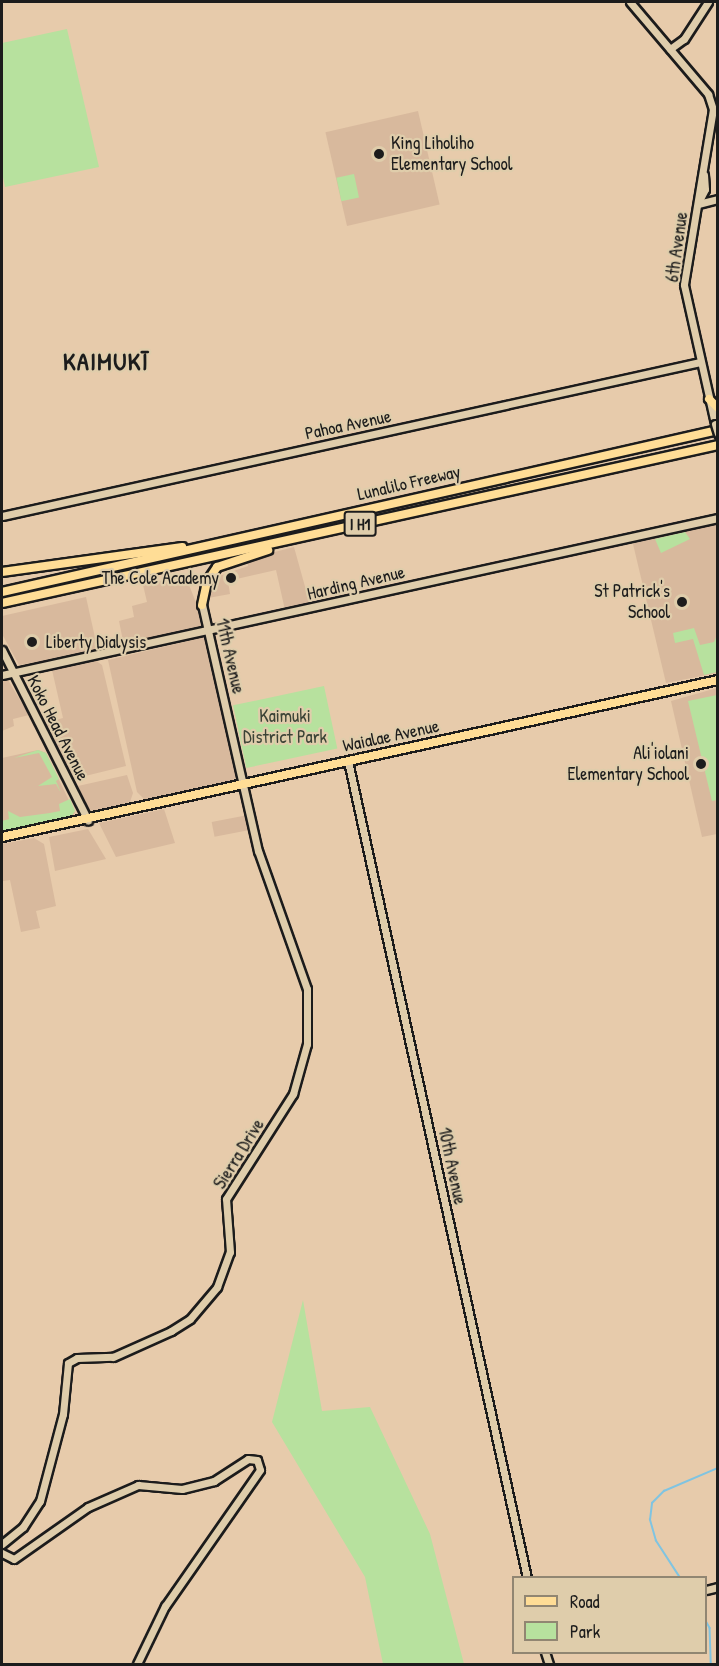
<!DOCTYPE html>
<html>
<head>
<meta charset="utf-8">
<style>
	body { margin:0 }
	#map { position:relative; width:719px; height:1666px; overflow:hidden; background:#e7cbab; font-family:"Patrick Hand",sans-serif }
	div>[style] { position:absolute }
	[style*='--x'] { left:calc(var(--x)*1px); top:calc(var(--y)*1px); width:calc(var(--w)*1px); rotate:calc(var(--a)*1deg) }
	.built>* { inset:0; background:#d8b99d; transform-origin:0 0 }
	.green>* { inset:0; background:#b7e19e; transform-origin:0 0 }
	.stream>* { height:1.5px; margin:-0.75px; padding:0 0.75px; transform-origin:0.75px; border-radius:0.75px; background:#80c4e1 }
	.roads { filter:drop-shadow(2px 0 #1c1c1c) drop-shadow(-2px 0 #1c1c1c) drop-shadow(0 2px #1c1c1c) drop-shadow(0 -2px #1c1c1c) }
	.secondary>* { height:7px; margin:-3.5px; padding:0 3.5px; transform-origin:3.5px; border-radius:3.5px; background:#dfcdab }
	.primary>* { height:8px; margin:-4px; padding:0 4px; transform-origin:4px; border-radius:4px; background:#ffdd96 }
	.highway>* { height:8px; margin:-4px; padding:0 4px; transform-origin:4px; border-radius:4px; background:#ffdd96 }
	.bridges { filter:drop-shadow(2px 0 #1c1c1c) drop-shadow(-2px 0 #1c1c1c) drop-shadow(0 2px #1c1c1c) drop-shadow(0 -2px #1c1c1c) }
	.secondary-bridge>* { height:7px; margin:-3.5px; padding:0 3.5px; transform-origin:3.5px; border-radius:3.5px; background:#dfcdab }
	.dots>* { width:16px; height:16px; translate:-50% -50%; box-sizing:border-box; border:3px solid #dfcdab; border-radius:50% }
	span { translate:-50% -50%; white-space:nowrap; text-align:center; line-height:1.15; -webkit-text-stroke:4.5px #dfcdab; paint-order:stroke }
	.shield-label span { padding:2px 4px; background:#dfcdab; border:2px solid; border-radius:4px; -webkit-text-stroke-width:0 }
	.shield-label { font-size:16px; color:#1c1c1c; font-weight:700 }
	.poi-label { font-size:18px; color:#1c1c1c }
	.left { translate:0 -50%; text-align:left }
	.right { translate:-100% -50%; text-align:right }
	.street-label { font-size:18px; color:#1c1c1c }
	.park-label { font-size:18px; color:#3b4336 }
	.district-label { font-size:24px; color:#1c1c1c; font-weight:700; letter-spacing:1.5px }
	.frame { position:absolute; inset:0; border:3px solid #1c1c1c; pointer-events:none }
	.legend { position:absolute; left:512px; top:1576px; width:195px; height:78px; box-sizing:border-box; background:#dfcdab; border:2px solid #918672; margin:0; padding:8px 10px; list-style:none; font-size:18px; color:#1c1c1c }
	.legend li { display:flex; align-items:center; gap:12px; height:30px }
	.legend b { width:30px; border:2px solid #918672 }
</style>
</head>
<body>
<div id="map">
	<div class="built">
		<div style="left:418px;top:111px;width:96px;height:95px;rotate:77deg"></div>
		<div style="clip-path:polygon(717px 521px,717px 673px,666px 683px,633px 544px,638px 539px)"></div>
		<div style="clip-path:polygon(294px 547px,309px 601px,304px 606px,285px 610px,276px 570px,228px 581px,230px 594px,208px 598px,219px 576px,248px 566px,247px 559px)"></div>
		<div style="clip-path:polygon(185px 575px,197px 605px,201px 626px,124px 646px,119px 621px,134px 617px,132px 606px,147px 602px,143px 585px)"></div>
		<div style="clip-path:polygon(86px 597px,98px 651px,19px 665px,2px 634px,2px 616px)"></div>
		<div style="clip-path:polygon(201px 638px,208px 639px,238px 776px,232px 781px,145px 800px,137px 792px,108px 660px)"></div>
		<div style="clip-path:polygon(95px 660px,102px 665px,126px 766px,73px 779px,45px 723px,63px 718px,52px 670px)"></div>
		<div style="clip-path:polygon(8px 680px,29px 715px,13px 719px,14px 726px,2px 731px,2px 681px)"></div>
		<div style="clip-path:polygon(717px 688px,717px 834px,702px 837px,671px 701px)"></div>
		<div style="clip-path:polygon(38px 750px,46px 753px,75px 813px,70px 818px,2px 832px,2px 758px)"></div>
		<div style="clip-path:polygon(127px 775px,133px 793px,130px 802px,95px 812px,87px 808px,78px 786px)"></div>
		<div style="clip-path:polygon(164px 809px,175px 843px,116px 857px,99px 823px)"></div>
		<div style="left:248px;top:815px;width:15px;height:37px;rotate:79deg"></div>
		<div style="clip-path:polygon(88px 829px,106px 859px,55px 871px,49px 837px)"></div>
		<div style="clip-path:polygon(34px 838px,44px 844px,56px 906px,36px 911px,40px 928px,21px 932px,10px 880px,3px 881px,2px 844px)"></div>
	</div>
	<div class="green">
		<div style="clip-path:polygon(67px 29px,99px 167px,5px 187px,2px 172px,2px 43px)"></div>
		<div style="left:354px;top:174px;width:24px;height:18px;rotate:78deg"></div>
		<div style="clip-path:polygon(685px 532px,690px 539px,661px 553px,655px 539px)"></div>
		<div style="clip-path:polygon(694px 628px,700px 645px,714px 642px,717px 635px,717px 672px,704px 675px,693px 639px,675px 643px,673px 633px)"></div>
		<div style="left:324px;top:686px;width:64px;height:93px;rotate:78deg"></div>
		<div style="clip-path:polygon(717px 695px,717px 800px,712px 801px,688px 701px)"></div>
		<div style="clip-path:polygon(38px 750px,46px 753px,59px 779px,56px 781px,61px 793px,56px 784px,38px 786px,52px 777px,39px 753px,14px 758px)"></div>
		<div style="clip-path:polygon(70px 799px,75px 811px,71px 817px,2px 832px,2px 821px,9px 819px,8px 811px,20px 817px,50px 813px,60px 811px,59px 804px)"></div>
		<div style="clip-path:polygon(303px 1300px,322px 1411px,370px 1407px,430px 1534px,464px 1664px,383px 1664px,365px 1577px,272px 1422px)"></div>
	</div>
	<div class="stream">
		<div style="--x:680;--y:1578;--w:44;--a:-123"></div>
		<div style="--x:656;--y:1541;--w:22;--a:-106"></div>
		<div style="--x:650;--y:1520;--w:17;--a:-83"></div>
		<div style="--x:652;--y:1503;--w:17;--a:-45"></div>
		<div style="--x:664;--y:1491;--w:59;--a:-23.1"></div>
		<div style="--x:706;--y:1621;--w:8;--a:60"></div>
		<div style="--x:710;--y:1628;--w:36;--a:88"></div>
	</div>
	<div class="roads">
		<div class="secondary">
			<div style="--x:630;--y:2;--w:121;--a:49.7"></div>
			<div style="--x:708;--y:94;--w:16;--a:72"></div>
			<div style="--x:713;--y:109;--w:178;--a:99.4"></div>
			<div style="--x:684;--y:285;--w:142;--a:77.4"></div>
			<div style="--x:670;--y:49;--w:17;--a:-36"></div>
			<div style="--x:684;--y:39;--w:44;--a:-57"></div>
			<div style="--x:699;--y:201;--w:13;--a:-63"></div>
			<div style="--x:705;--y:189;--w:14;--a:-94"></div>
			<div style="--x:698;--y:204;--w:21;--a:-14"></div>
			<div style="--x:2;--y:516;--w:715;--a:-12.44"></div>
			<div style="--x:2;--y:650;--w:191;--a:63.2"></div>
			<div style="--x:2;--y:675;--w:733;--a:-12.37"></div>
			<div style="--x:348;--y:761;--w:836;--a:77.64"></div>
			<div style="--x:2;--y:1544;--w:27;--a:-39"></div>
			<div style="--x:23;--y:1527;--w:31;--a:-57"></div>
			<div style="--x:40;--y:1501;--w:90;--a:-75.2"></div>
			<div style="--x:63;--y:1414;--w:51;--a:-84.4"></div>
			<div style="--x:68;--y:1363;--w:10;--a:-29"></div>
			<div style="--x:77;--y:1358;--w:36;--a:-2"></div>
			<div style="--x:113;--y:1357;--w:64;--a:-24.1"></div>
			<div style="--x:171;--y:1331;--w:22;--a:-32"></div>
			<div style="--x:190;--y:1319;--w:42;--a:-49.8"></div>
			<div style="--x:217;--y:1287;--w:37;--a:-70"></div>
			<div style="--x:230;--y:1252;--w:53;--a:-94.3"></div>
			<div style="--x:226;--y:1199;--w:125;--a:-57.5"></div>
			<div style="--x:293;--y:1094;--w:52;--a:-74.4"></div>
			<div style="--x:307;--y:1044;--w:55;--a:-90"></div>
			<div style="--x:307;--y:989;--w:146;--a:-109.5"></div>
			<div style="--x:258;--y:851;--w:252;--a:-102.8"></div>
			<div style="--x:2;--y:1553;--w:13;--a:27"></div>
			<div style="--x:14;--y:1559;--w:90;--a:-35.1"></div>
			<div style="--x:88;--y:1507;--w:55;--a:-23.7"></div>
			<div style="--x:138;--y:1485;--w:44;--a:5.2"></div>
			<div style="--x:182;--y:1489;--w:33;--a:-14"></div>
			<div style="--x:214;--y:1481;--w:40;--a:-32.9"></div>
			<div style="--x:248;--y:1459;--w:9;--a:6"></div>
			<div style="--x:257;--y:1460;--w:10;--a:73"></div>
			<div style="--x:260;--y:1470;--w:166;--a:124.9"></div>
			<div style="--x:165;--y:1606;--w:64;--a:115.8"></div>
			<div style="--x:706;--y:1590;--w:12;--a:-14"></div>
			<div style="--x:545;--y:1652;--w:13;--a:72"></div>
		</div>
		<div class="primary">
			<div style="--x:2;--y:837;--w:733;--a:-12.37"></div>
		</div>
		<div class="highway">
			<div style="--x:709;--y:399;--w:13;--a:45"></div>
			<div style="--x:2;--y:572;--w:182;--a:-7.9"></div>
			<div style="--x:2;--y:592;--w:734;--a:-12.75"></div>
			<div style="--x:2;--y:603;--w:733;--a:-12.44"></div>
			<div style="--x:202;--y:605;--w:24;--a:-78"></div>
			<div style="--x:207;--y:582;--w:18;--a:-56"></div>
			<div style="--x:217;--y:567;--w:54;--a:-18.4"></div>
		</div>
	</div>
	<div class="bridges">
		<div class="secondary-bridge">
			<div style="--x:715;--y:424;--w:10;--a:73"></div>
		</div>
	</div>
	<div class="dots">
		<div style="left:379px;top:154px;background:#1c1c1c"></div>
		<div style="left:231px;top:578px;background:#1c1c1c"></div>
		<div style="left:682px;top:602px;background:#1c1c1c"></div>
		<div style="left:32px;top:642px;background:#1c1c1c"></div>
		<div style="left:701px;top:764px;background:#1c1c1c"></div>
	</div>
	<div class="shield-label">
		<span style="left:360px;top:524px">I H1</span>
	</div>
	<div class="poi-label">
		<span class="left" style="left:391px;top:154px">King Liholiho<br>Elementary School</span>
		<span class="right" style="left:219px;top:578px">The Cole Academy</span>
		<span class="right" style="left:670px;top:602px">St Patrick's<br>School</span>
		<span class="left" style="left:46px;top:642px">Liberty Dialysis</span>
		<span class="right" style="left:689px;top:764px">Ali'iolani<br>Elementary School</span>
	</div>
	<div class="street-label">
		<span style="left:677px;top:247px;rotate:-82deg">6th Avenue</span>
		<span style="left:348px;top:425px;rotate:-12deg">Pahoa Avenue</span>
		<span style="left:409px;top:483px;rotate:-13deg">Lunalilo Freeway</span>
		<span style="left:356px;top:583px;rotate:-13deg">Harding Avenue</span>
		<span style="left:230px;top:656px;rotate:77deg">11th Avenue</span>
		<span style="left:58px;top:728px;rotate:63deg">Koko Head Avenue</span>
		<span style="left:391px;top:736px;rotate:-12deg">Waialae Avenue</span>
		<span style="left:239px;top:1154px;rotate:-58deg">Sierra Drive</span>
		<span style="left:452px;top:1166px;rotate:78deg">10th Avenue</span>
	</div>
	<div class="park-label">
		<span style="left:285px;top:727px">Kaimuki<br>District Park</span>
	</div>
	<div class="district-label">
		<span style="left:106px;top:362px">KAIMUKĪ</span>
	</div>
	<div class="frame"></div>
	<ul class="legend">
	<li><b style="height:8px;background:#ffdd96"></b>Road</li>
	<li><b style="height:16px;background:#b7e19e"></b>Park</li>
	</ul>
</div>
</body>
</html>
